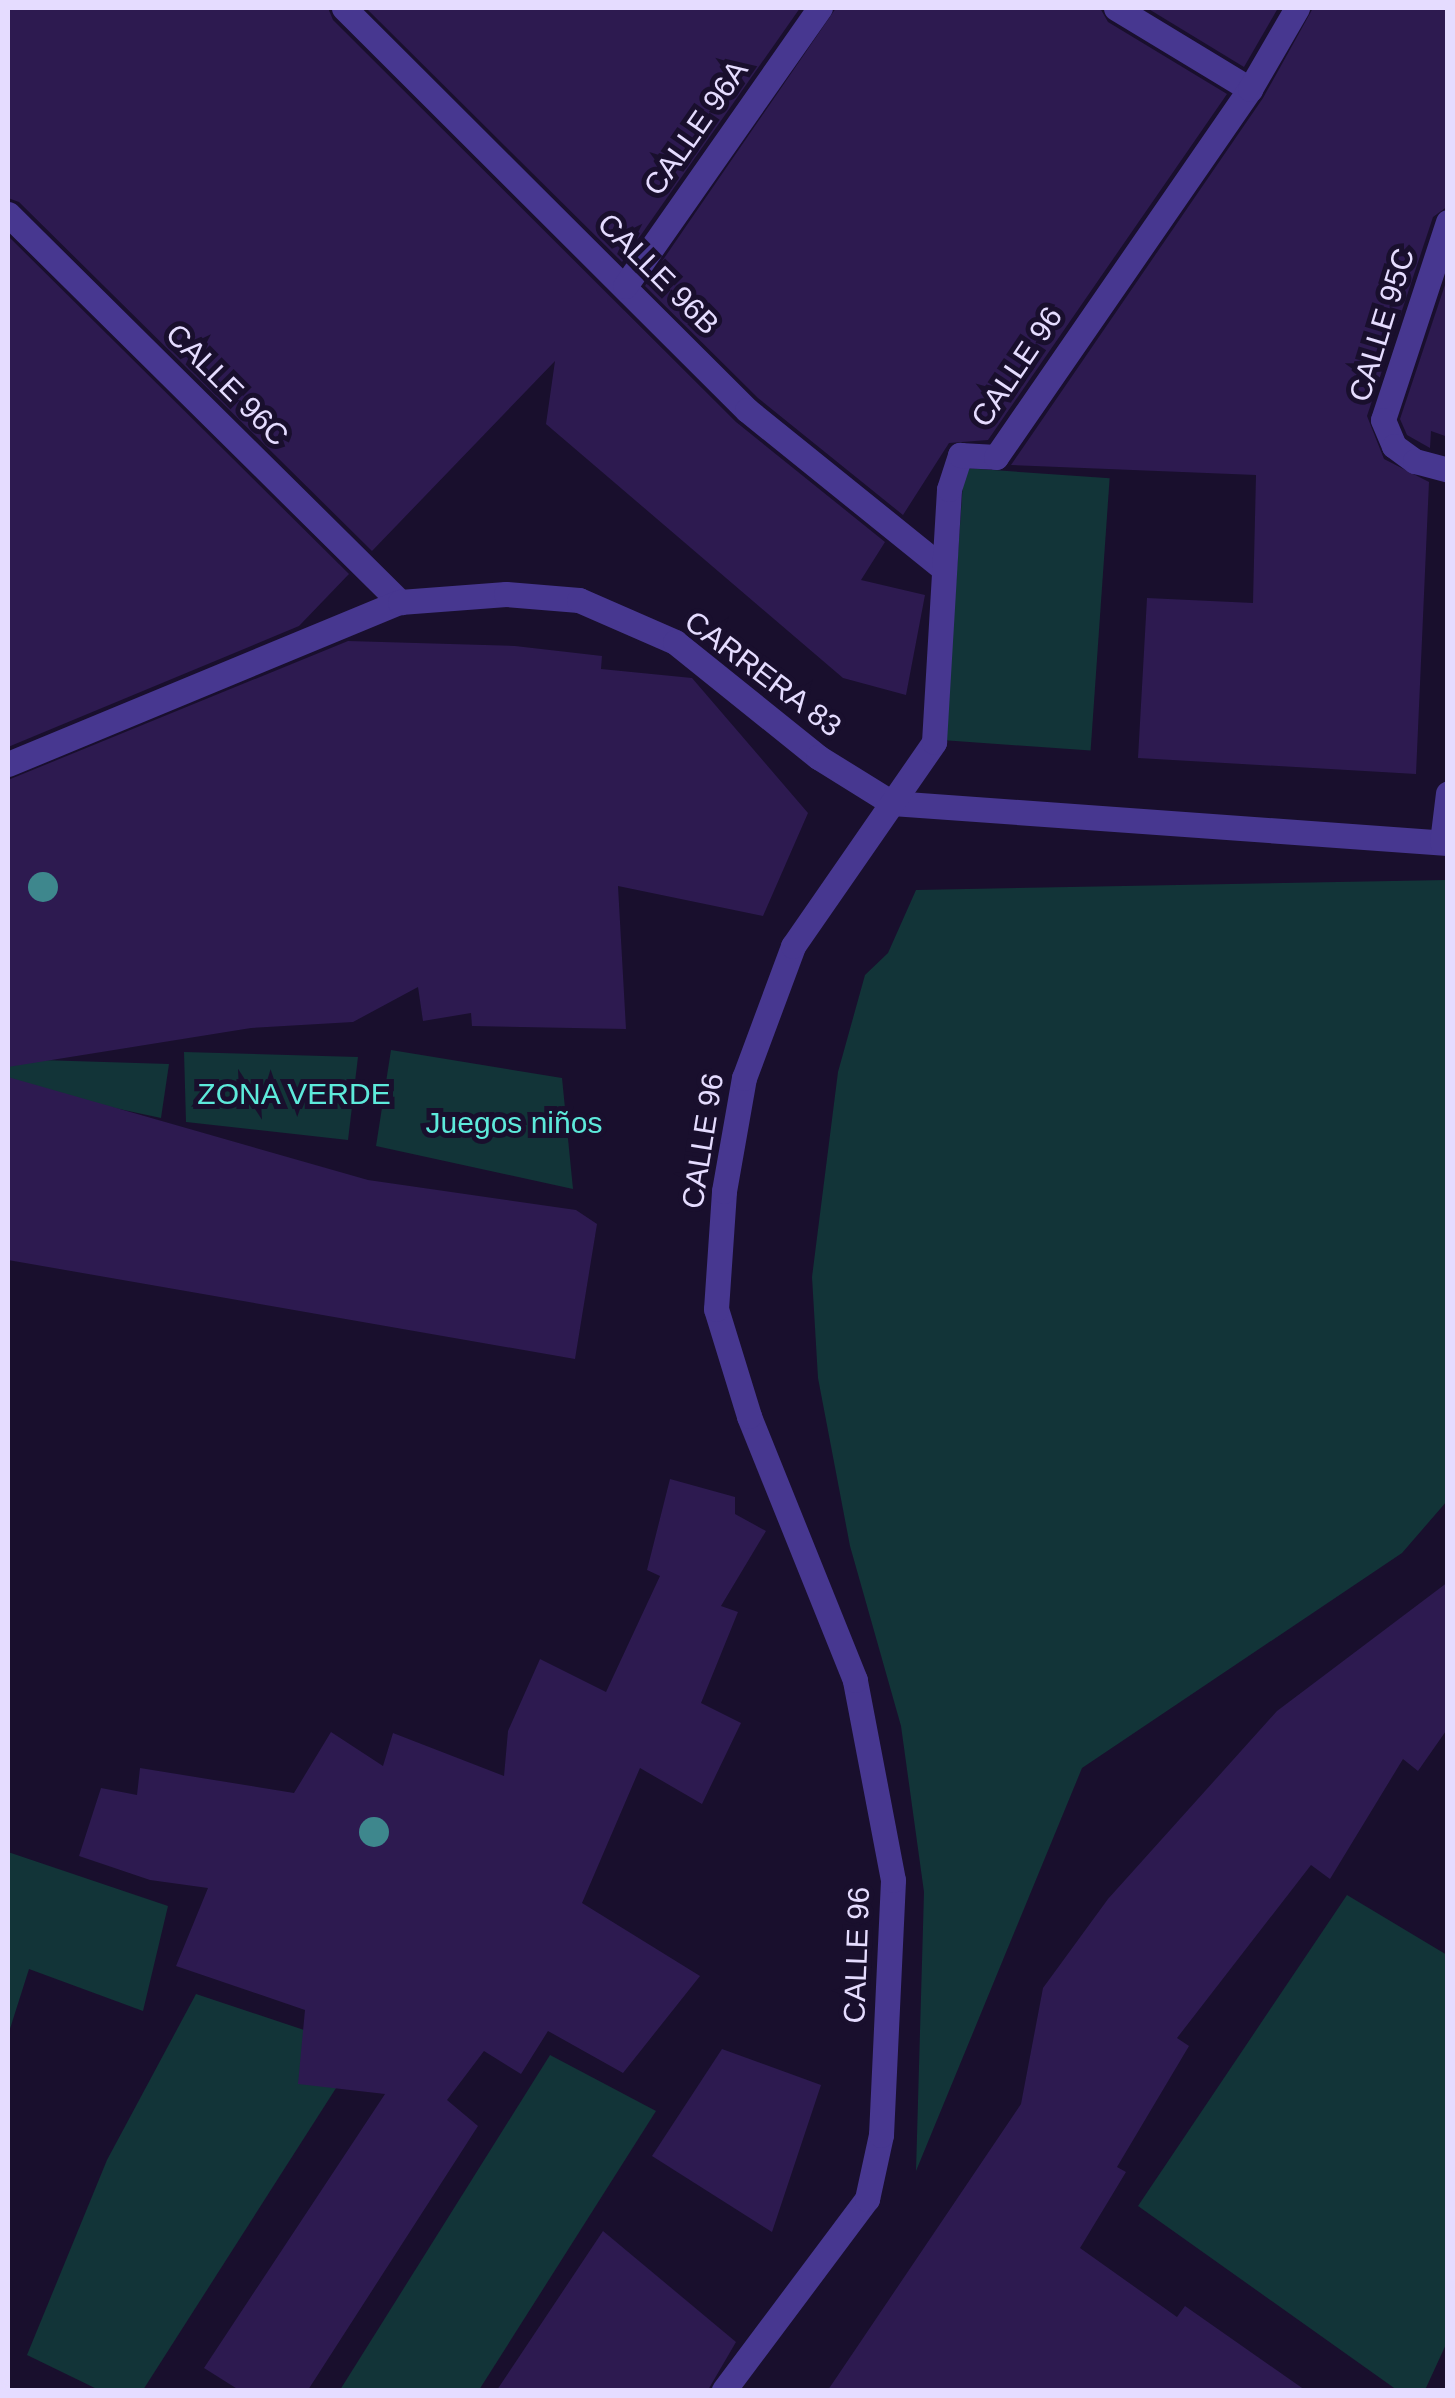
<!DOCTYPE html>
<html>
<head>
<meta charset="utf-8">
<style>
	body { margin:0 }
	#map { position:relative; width:1455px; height:2398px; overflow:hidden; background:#190f2d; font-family:Helvetica,sans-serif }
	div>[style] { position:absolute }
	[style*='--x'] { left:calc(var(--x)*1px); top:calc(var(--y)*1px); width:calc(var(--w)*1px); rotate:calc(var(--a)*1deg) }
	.green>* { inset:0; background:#123438; transform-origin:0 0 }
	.building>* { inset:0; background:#2d1a50 }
	.minor>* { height:25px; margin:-12.5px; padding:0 12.5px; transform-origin:12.5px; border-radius:12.5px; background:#473790 }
	.trees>* { width:30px; height:30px; margin:-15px; border-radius:50%; background:#3e878d }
	span { translate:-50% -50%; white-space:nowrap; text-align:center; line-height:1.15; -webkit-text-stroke:10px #190f2d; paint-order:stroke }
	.street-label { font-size:30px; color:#e5dcff }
	.park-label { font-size:30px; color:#5deadb }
	.frame { position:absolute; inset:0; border:10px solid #e5dcff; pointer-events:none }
</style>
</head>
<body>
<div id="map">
	<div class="green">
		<div style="left:964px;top:468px;width:146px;height:273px;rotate:4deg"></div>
		<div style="clip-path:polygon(1447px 880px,1447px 1501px,1402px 1553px,1082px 1768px,916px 2171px,924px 1892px,901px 1726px,850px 1546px,818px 1378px,812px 1277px,838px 1072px,865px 975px,888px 953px,916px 890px)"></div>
		<div style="clip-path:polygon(391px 1050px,562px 1078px,573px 1189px,376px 1146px)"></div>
		<div style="clip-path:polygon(184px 1052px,358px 1057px,348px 1140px,186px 1122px)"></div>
		<div style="clip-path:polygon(8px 1059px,169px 1064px,161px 1118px,8px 1085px)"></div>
		<div style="clip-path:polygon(8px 1852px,168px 1906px,143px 2011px,29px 1969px,8px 2035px)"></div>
		<div style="clip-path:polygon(1347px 1895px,1447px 1955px,1448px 2340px,1425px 2390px,1397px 2390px,1138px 2206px)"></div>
		<div style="clip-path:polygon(196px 1994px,361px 2049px,143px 2390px,99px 2390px,27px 2355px,107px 2160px)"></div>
		<div style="clip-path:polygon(550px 2055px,656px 2111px,479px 2390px,340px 2390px)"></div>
	</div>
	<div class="building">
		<div style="clip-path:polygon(8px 8px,328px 8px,333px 20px,736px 422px,885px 542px,861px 580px,925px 595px,906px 695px,843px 678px,546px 424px,555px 361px,372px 551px,19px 202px,8px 198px)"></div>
		<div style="clip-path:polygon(366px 8px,800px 8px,622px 262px)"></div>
		<div style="clip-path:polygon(836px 8px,1100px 8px,1108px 22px,1227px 94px,988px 440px,949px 443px,903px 515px,758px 398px,645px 286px)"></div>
		<div style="clip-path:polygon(1147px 8px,1278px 8px,1244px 67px)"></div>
		<div style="clip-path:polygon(1313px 8px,1448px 8px,1448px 206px,1433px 217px,1367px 416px,1384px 459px,1429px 482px,1416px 774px,1138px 758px,1147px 598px,1253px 603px,1256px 475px,1011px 465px,1263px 98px)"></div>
		<div style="clip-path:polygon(8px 236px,349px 574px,299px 626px,8px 747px)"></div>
		<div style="clip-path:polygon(1448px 276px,1448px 437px,1431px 431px,1430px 448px,1407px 435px,1400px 419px)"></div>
		<div style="clip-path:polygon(348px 641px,515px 646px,602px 656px,601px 669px,692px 678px,808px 813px,763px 916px,618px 886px,626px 1029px,472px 1026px,471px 1013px,423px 1021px,418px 987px,353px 1022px,251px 1028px,8px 1067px,8px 780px)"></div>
		<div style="clip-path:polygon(8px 1077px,368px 1180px,576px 1210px,597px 1224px,575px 1359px,8px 1260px)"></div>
		<div style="clip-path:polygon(670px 1479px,735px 1497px,735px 1514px,766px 1531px,721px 1606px,738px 1612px,701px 1703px,741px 1723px,702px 1804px,640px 1768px,582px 1903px,700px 1976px,623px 2073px,548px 2031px,521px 2074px,484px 2051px,447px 2100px,478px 2126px,308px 2390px,239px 2390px,204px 2368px,385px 2094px,298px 2084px,305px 2010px,176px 1966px,208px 1888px,150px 1880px,79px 1856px,101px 1788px,137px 1795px,140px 1768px,294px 1793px,331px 1732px,383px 1766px,393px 1733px,504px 1776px,508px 1731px,540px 1659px,606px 1692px,660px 1576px,647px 1570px)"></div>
		<div style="clip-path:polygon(1448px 1582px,1448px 1728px,1418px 1771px,1403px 1759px,1330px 1879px,1311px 1865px,1177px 2038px,1189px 2046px,1117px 2167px,1126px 2172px,1080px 2248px,1177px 2317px,1185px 2306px,1305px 2390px,828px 2390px,1021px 2104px,1043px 1988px,1108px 1899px,1277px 1711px)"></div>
		<div style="clip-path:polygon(722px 2049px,821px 2085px,772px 2232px,652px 2156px)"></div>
		<div style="clip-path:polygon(603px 2231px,736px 2342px,708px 2390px,497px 2390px)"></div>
	</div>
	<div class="minor">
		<div style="--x:344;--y:8;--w:569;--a:44.93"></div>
		<div style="--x:747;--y:410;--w:252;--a:38.9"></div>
		<div style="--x:1116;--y:8;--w:157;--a:31.2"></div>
		<div style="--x:8;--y:214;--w:552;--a:44.71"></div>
		<div style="--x:1448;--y:222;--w:208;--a:108.2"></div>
		<div style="--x:1383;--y:420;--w:28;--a:67"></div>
		<div style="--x:1394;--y:446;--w:26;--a:36"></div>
		<div style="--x:1415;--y:461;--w:34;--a:15"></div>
		<div style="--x:625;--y:286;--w:340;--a:-55"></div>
		<div style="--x:8;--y:764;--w:424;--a:-22.5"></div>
		<div style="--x:400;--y:602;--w:106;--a:-4.3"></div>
		<div style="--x:506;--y:594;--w:73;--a:4.7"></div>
		<div style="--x:579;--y:600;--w:105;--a:23.6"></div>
		<div style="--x:675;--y:642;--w:184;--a:38.8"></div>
		<div style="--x:818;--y:757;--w:87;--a:31.9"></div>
		<div style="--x:892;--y:803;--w:557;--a:4.11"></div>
		<div style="--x:1442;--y:842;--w:49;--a:-83"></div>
		<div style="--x:724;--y:2390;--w:239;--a:-53.2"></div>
		<div style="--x:867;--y:2199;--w:66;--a:-77.7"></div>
		<div style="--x:881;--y:2135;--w:255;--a:-87.3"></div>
		<div style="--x:893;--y:1880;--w:204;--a:-100.8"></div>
		<div style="--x:855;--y:1680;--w:284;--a:-111.9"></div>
		<div style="--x:749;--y:1416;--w:112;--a:-107.1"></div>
		<div style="--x:716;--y:1309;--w:118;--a:-86.1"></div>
		<div style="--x:724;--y:1191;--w:115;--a:-80"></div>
		<div style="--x:744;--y:1078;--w:141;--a:-69.6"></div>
		<div style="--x:793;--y:946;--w:248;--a:-55.3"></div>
		<div style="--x:934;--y:742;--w:253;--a:-86.6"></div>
		<div style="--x:949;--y:489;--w:36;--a:-72"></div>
		<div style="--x:960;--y:455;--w:36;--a:3"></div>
		<div style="--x:996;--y:457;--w:447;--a:-55.4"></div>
		<div style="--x:1250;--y:89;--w:94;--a:-59.9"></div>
	</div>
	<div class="trees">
		<div style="left:43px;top:887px"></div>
		<div style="left:374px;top:1832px"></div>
	</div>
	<div class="street-label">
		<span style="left:696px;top:128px;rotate:-55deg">CALLE 96A</span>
		<span style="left:658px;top:274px;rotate:45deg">CALLE 96B</span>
		<span style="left:1382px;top:325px;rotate:-73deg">CALLE 95C</span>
		<span style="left:1017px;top:367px;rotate:-56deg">CALLE 96</span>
		<span style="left:227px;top:385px;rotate:45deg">CALLE 96C</span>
		<span style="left:763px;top:674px;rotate:37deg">CARRERA 83</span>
		<span style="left:703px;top:1141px;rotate:-81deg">CALLE 96</span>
		<span style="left:857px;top:1955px;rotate:-88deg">CALLE 96</span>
	</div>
	<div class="park-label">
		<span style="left:294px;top:1094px">ZONA VERDE</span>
		<span style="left:514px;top:1123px">Juegos niños</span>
	</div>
	<div class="frame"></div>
</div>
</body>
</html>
